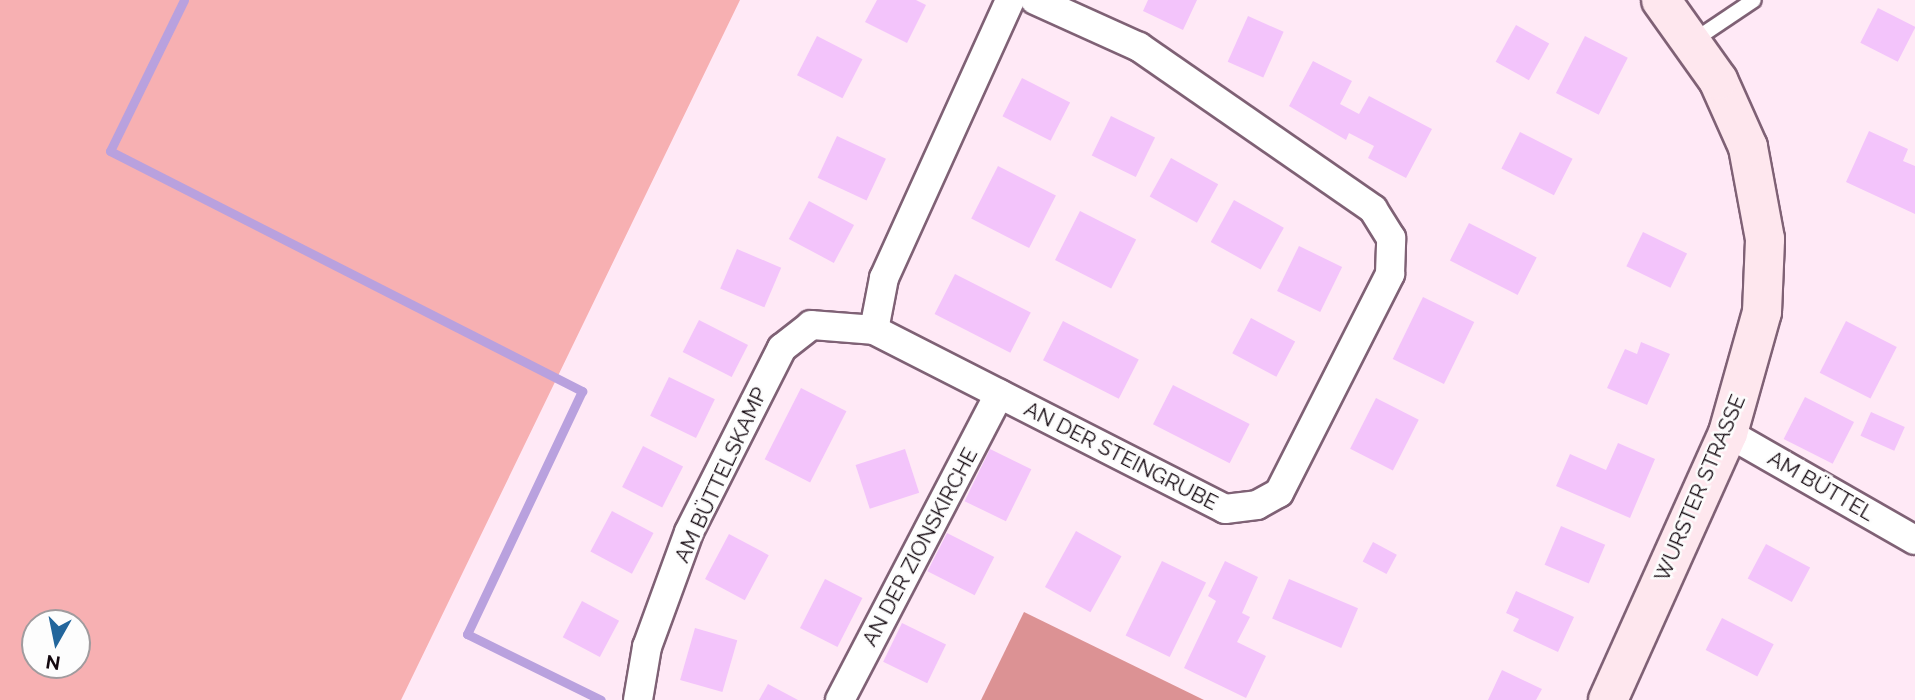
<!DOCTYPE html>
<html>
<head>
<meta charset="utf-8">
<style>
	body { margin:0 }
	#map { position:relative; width:1915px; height:700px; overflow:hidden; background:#ffe9f6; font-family:Raleway,sans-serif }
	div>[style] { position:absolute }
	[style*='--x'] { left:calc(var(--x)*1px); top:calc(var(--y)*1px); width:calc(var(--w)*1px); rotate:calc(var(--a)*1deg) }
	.green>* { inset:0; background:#f7b0b2 }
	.forest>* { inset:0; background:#dc9294 }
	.stream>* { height:9px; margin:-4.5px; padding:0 4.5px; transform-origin:4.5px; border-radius:4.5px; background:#b9a1de }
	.building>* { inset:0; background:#f3c4fb; transform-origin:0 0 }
	.roads { filter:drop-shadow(2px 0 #7f6175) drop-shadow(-2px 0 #7f6175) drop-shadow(0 2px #7f6175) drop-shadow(0 -2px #7f6175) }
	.service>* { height:14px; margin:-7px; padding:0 7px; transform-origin:7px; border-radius:7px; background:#fff }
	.minor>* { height:28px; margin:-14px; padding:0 14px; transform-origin:14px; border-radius:14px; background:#fff }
	.secondary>* { height:38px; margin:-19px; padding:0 19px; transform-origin:19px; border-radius:19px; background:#fee7ee }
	span { translate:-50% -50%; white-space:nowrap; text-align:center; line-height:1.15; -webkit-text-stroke:5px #fdfdfd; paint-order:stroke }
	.street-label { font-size:21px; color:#140910 }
	.north { position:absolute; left:21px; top:609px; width:70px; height:70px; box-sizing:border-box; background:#fdfdfd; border:2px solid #a09b9e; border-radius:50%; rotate:189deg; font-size:19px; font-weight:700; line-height:28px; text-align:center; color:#140910 }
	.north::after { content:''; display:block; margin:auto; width:24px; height:32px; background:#23669c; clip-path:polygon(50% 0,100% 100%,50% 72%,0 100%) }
</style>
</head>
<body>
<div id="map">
	<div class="green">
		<div style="clip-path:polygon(evenodd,0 0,740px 0,401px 700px,0 700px,0 0,35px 623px,77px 623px,77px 665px,35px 665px,35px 623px)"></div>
	</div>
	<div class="forest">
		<div style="clip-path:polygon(1024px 612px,1204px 700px,981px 700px)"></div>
	</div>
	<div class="stream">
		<div style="--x:184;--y:0;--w:168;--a:116.1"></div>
		<div style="--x:110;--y:151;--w:530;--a:26.95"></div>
		<div style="--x:582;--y:391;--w:269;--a:115.3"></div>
		<div style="--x:467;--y:634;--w:149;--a:26.2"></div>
	</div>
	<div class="building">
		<div style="clip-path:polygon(877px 0,916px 0,926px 5px,907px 43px,865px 22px)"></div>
		<div style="clip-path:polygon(1148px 0,1197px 0,1183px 30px,1143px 11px)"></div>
		<div style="left:1878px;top:8px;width:42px;height:39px;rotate:27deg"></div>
		<div style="left:1248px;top:16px;width:39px;height:50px;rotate:24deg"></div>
		<div style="left:1516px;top:25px;width:38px;height:42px;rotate:29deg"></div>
		<div style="left:817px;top:36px;width:51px;height:44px;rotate:27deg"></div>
		<div style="left:1585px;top:36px;width:48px;height:64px;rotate:27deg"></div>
		<div style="clip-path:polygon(1313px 61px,1352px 81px,1340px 104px,1359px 114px,1369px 96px,1432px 129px,1406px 178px,1368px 158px,1374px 146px,1349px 133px,1346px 140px,1289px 106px)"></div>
		<div style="left:1022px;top:78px;width:54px;height:43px;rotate:27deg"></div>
		<div style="left:1111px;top:116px;width:49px;height:44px;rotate:26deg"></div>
		<div style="clip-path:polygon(1869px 131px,1908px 149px,1903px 161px,1915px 166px,1915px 214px,1846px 182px)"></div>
		<div style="left:1520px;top:132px;width:59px;height:41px;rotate:27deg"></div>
		<div style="left:837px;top:136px;width:54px;height:46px;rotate:25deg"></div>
		<div style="left:1171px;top:158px;width:54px;height:44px;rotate:29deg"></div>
		<div style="left:998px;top:166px;width:65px;height:59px;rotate:27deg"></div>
		<div style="left:1234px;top:200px;width:57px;height:48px;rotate:29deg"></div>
		<div style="left:809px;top:201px;width:51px;height:43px;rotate:28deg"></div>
		<div style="left:1080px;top:211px;width:63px;height:55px;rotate:27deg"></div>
		<div style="left:1469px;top:223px;width:76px;height:42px;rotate:27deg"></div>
		<div style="left:1643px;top:232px;width:49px;height:38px;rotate:26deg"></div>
		<div style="left:1299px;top:246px;width:48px;height:50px;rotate:26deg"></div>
		<div style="left:737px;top:249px;width:48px;height:43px;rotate:23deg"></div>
		<div style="left:955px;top:274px;width:85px;height:45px;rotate:27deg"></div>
		<div style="left:1423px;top:297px;width:57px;height:69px;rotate:26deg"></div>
		<div style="left:1251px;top:318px;width:50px;height:40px;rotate:28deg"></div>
		<div style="left:699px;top:320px;width:55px;height:36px;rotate:27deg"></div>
		<div style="left:1063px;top:321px;width:85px;height:44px;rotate:27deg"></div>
		<div style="left:1846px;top:321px;width:57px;height:58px;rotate:27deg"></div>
		<div style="clip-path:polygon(1641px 342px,1670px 354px,1647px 405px,1607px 388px,1625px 349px,1637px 354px)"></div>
		<div style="left:669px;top:377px;width:51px;height:43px;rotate:26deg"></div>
		<div style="left:1173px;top:385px;width:86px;height:44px;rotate:27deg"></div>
		<div style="left:801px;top:388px;width:51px;height:80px;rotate:27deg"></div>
		<div style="left:1805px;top:397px;width:55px;height:47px;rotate:27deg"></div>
		<div style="left:1376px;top:398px;width:48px;height:57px;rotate:27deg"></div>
		<div style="left:1871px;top:412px;width:37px;height:26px;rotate:24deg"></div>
		<div style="clip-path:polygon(1618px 443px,1655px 459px,1630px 518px,1556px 486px,1570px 454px,1606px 470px)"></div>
		<div style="left:643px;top:446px;width:45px;height:46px;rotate:27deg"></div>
		<div style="left:905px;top:449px;width:46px;height:52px;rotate:72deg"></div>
		<div style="left:990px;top:449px;width:46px;height:58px;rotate:26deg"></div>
		<div style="left:612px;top:511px;width:47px;height:46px;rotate:28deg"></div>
		<div style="left:1561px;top:526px;width:48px;height:42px;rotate:23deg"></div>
		<div style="left:1076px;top:531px;width:52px;height:64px;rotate:29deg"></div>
		<div style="left:947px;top:533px;width:53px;height:43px;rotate:27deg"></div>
		<div style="left:729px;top:534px;width:45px;height:51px;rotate:28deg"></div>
		<div style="left:1373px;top:542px;width:27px;height:22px;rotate:28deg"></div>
		<div style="left:1766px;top:544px;width:50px;height:39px;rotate:28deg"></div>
		<div style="left:1162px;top:561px;width:49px;height:83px;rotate:26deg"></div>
		<div style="clip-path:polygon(1225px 561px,1258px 577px,1242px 613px,1250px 617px,1237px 642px,1266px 656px,1246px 698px,1184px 668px,1216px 601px,1208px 596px)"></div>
		<div style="left:825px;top:579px;width:42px;height:55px;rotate:27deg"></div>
		<div style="left:1289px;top:579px;width:75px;height:43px;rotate:23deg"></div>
		<div style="clip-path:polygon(1516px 591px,1574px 617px,1558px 652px,1513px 631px,1519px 619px,1506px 613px)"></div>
		<div style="left:582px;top:601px;width:42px;height:41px;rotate:28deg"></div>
		<div style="left:1722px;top:618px;width:58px;height:36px;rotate:27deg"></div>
		<div style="left:902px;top:623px;width:49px;height:43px;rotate:26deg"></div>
		<div style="left:695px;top:628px;width:44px;height:54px;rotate:16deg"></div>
		<div style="clip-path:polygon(1502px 670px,1542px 689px,1536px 700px,1488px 700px)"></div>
		<div style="clip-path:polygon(768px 684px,798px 700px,759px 700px)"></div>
	</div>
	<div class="roads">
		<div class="service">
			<div style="--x:1693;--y:41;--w:73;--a:-33.9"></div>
		</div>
		<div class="minor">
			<div style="--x:874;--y:330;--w:53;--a:-79.1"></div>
			<div style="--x:884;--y:278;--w:305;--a:-65.6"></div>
			<div style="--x:1728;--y:433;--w:215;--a:29.8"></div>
			<div style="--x:638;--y:700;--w:54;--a:-80.4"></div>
			<div style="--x:647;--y:647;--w:122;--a:-69.9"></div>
			<div style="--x:689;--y:532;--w:206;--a:-63.2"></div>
			<div style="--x:782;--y:348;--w:37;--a:-38"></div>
			<div style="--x:811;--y:325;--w:63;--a:4.5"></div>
			<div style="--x:874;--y:330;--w:394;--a:27"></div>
			<div style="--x:1225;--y:509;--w:32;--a:-7"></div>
			<div style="--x:1257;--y:505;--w:25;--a:-29"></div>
			<div style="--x:1279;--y:493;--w:246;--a:-63.1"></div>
			<div style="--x:1390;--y:274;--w:36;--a:-88"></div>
			<div style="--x:1391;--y:238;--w:34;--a:-122"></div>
			<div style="--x:1373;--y:209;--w:285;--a:-145.3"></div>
			<div style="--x:1139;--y:47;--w:114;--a:-155.7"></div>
			<div style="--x:840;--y:700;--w:345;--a:-62.5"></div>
		</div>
		<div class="secondary">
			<div style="--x:1608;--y:700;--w:293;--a:-65.8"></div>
			<div style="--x:1728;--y:433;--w:126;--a:-74.3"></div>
			<div style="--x:1762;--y:312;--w:73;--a:-87.6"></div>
			<div style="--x:1765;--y:239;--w:94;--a:-100.5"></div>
			<div style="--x:1748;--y:147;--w:73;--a:-114.1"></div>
			<div style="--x:1718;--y:80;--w:98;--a:-125.5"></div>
		</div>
	</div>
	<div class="street-label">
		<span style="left:1121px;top:456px;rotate:27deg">AN DER STEINGRUBE</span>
		<span style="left:721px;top:475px;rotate:-65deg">AM BÜTTELSKAMP</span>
		<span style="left:1821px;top:486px;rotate:30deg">AM BÜTTEL</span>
		<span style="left:1700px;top:488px;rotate:-67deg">WURSTER STRASSE</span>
		<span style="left:920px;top:547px;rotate:-62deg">AN DER ZIONSKIRCHE</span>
	</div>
	<div class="north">N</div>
</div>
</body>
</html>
